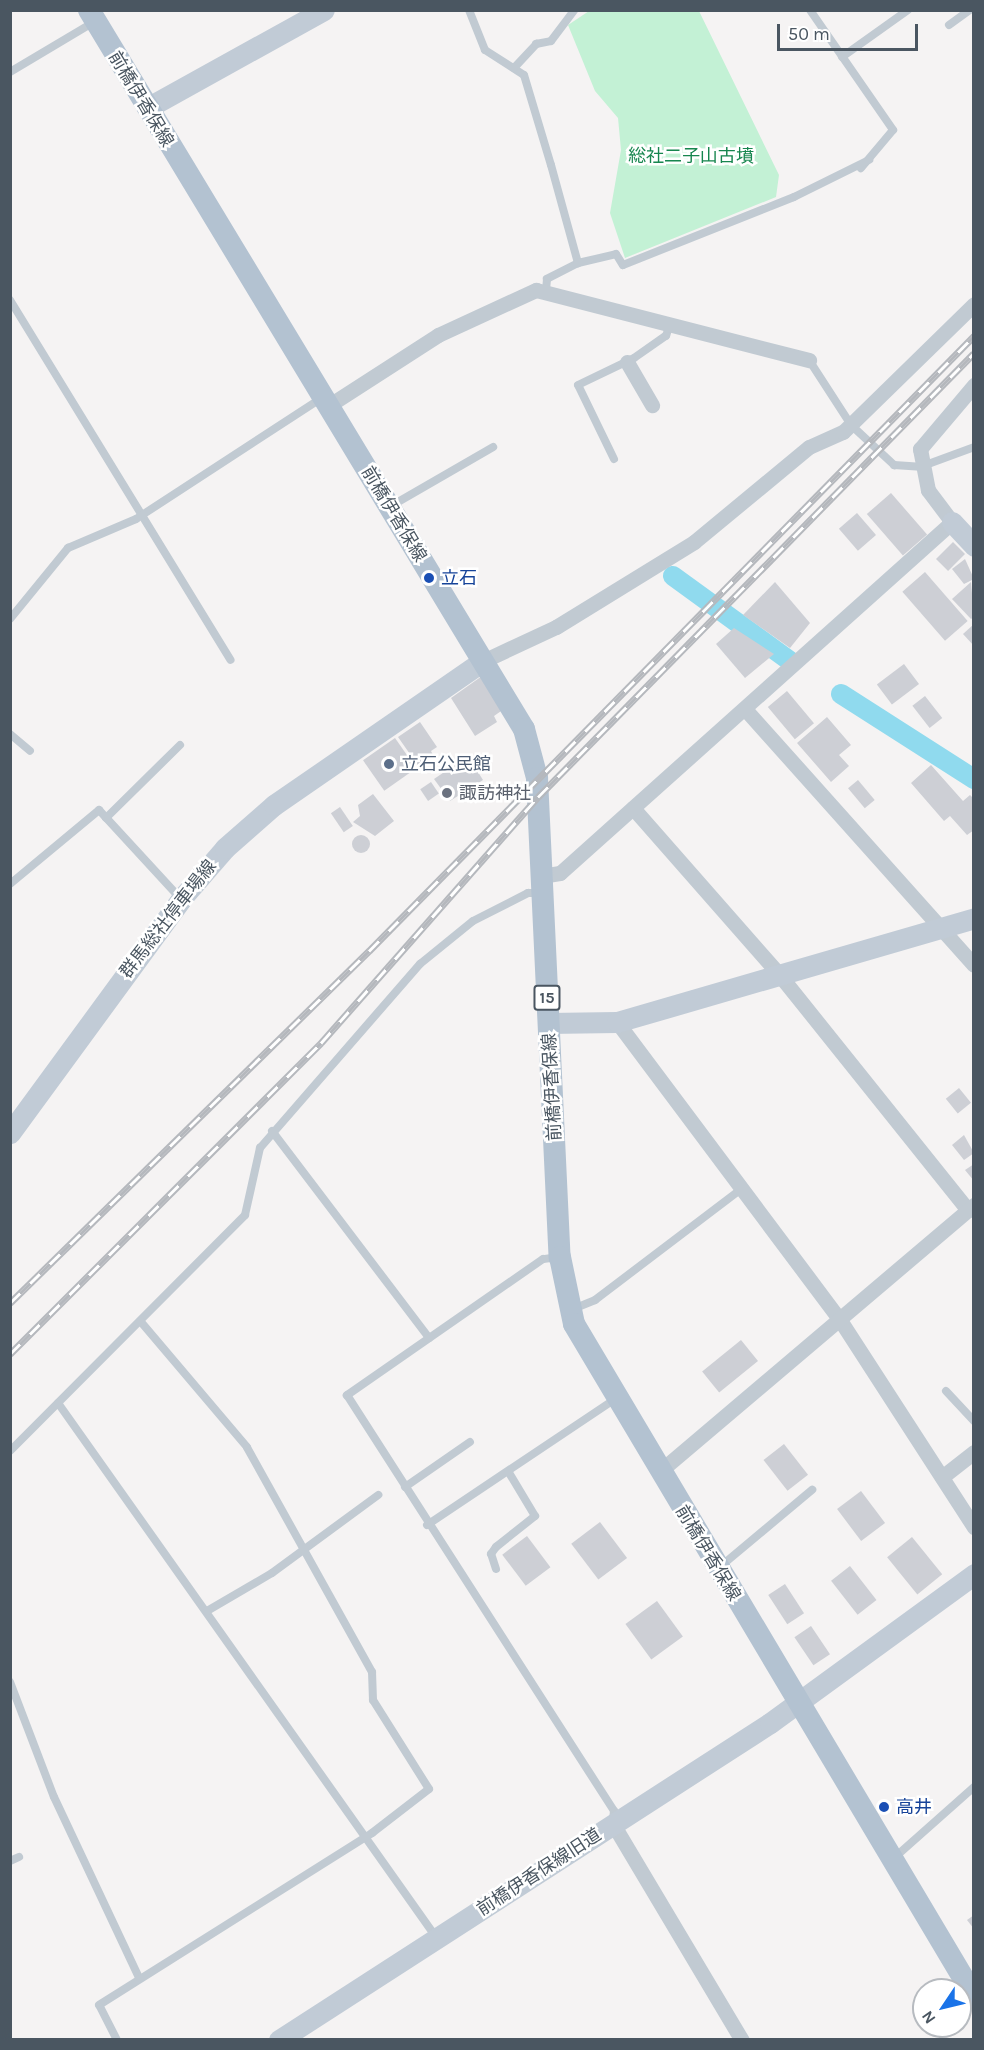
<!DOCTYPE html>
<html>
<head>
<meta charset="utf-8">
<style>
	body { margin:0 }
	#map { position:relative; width:984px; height:2050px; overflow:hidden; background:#f5f3f3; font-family:Karla,"Noto Sans JP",sans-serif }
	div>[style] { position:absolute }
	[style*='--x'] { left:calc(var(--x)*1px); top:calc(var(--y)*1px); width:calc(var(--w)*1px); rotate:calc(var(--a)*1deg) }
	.green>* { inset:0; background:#c3f1d5 }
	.canal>* { height:20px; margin:-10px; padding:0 10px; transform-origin:10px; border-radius:10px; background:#90daee }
	.building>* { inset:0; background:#cdcfd5; transform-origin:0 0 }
	.round { border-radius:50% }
	.lane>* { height:8px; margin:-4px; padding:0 4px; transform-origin:4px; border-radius:4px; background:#c1cad2 }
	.street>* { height:15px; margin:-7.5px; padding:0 7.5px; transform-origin:7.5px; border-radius:7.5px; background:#c1cad2 }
	.secondary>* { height:21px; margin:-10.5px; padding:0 10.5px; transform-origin:10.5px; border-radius:10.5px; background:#c1cbd6 }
	.primary>* { height:22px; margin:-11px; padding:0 11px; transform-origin:11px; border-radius:11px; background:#b3c2d1 }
	.rail>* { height:7px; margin-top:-3.5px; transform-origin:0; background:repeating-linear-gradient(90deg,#fff 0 14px,#b5b8bd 0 28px); box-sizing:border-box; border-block:2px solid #b5b8bd }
	.dots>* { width:16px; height:16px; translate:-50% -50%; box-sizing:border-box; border:3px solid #fff; border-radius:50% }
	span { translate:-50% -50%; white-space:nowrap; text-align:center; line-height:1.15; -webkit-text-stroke:5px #fff; paint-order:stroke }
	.shield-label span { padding:2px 4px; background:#fff; border:2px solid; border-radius:4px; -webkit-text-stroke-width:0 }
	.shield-label { font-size:16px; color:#4a5661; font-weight:700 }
	.street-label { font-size:18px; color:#4a5661 }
	.park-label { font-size:18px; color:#17864f }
	.transit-label { font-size:18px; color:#164399 }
	.left { translate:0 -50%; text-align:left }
	.service-label { font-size:18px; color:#4e5e75 }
	.worship-label { font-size:18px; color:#5b616d }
	.frame { position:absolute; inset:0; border:12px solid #4a5661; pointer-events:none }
	.north { position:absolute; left:912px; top:1978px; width:60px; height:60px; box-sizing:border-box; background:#fff; border:2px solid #b7bbc0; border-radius:50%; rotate:235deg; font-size:16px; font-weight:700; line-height:24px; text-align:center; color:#4a5661 }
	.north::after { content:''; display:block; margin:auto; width:21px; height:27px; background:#1a73e8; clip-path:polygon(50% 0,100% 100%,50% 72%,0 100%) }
	.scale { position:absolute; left:777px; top:24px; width:141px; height:27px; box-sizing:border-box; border:3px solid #4a5661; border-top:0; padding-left:8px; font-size:18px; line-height:21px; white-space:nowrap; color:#4a5661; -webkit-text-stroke:4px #fff; paint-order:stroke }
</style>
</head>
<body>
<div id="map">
	<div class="green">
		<div style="clip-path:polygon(589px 11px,699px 11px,779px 175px,776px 197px,625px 258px,610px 213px,621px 150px,618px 118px,595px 91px,568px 25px)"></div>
	</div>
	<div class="canal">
		<div style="--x:673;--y:576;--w:145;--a:36"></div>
		<div style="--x:841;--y:694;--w:158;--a:32.6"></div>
	</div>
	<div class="building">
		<div style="left:891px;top:493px;width:55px;height:32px;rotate:49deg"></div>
		<div style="left:857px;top:513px;width:29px;height:24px;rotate:49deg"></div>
		<div style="left:953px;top:542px;width:17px;height:24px;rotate:45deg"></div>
		<div style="clip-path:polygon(965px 559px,974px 579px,964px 584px,952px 569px)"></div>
		<div style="left:925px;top:572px;width:65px;height:30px;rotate:49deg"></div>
		<div style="clip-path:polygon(775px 582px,810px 623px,790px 648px,743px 615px)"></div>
		<div style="clip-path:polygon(971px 582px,974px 617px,971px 619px,952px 599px)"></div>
		<div style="clip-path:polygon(974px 624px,974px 646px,963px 634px)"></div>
		<div style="clip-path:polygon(734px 628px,774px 654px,745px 678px,716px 644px)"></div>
		<div style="left:904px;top:664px;width:25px;height:34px;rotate:53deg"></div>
		<div style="clip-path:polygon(482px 676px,504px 709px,494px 716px,497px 722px,475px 736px,451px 698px)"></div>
		<div style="left:787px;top:691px;width:42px;height:25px;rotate:50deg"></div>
		<div style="left:925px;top:696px;width:28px;height:16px;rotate:52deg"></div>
		<div style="clip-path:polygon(827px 717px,851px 745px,839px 755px,849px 766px,831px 782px,797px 743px)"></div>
		<div style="clip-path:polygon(420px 722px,437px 747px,431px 751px,434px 757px,419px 767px,398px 737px)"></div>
		<div style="left:395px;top:738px;width:37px;height:39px;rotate:55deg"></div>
		<div style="clip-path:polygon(462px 760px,473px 764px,483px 780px,450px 801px,434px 779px)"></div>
		<div style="clip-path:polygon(931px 765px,963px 801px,970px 795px,974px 799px,974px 830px,967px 835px,950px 816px,944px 821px,911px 783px)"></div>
		<div style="left:858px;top:780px;width:26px;height:13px;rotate:50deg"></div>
		<div style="left:431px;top:782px;width:14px;height:13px;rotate:56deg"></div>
		<div style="clip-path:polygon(373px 794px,394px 821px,375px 836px,353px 822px,360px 816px,358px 805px)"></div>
		<div style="left:340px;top:807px;width:23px;height:11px;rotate:56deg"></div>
		<div class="round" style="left:352px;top:835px;width:18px;height:18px"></div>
		<div style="left:959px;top:1088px;width:19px;height:17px;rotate:51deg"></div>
		<div style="clip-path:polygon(964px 1135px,974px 1153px,964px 1160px,952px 1145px)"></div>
		<div style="clip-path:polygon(974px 1164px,974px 1181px,965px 1170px)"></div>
		<div style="left:741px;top:1340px;width:27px;height:50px;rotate:51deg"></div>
		<div style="left:784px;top:1444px;width:39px;height:26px;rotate:52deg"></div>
		<div style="left:861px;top:1491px;width:40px;height:30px;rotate:53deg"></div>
		<div style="left:600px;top:1522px;width:45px;height:36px;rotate:53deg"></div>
		<div style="left:527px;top:1536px;width:39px;height:31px;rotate:53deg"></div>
		<div style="left:912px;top:1537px;width:48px;height:32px;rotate:51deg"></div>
		<div style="left:850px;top:1566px;width:43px;height:24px;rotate:52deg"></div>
		<div style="left:785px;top:1584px;width:35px;height:20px;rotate:57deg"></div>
		<div style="left:657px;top:1601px;width:44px;height:39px;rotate:54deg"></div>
		<div style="left:811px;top:1626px;width:34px;height:20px;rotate:56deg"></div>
		<div style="clip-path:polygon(974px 1915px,974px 1929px,967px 1920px)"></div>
	</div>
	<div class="lane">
		<div style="--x:469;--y:10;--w:43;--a:68.2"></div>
		<div style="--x:485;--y:50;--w:46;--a:32.7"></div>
		<div style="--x:524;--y:75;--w:94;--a:73.3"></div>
		<div style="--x:551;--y:165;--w:102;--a:74.6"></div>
		<div style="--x:578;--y:263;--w:35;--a:153"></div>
		<div style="--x:547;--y:279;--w:11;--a:95"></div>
		<div style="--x:810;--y:10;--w:146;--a:55.3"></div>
		<div style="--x:893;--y:130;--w:50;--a:130.1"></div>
		<div style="--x:949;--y:25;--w:26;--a:-36"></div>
		<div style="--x:842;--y:57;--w:81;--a:-35.5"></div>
		<div style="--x:514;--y:68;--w:33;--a:-47"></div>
		<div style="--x:536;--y:44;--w:15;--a:-11"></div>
		<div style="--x:551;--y:41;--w:39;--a:-53"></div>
		<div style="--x:10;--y:72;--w:98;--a:-30.8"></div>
		<div style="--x:578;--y:263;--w:39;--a:-13"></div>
		<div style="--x:616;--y:254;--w:13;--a:58"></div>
		<div style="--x:623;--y:265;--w:184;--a:-21.7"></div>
		<div style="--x:794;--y:197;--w:84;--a:-26.3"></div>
		<div style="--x:10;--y:300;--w:422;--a:58.5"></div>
		<div style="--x:809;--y:360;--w:77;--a:57.1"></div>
		<div style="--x:851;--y:425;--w:59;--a:42.9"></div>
		<div style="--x:894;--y:465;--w:26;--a:4"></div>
		<div style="--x:920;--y:467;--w:58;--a:-20.3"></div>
		<div style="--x:614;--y:459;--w:82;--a:-115.9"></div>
		<div style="--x:578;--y:385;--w:62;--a:-25.7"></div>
		<div style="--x:634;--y:358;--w:39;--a:-35"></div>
		<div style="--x:666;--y:336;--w:13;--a:-72"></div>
		<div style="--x:391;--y:506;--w:118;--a:-30"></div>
		<div style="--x:10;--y:619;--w:92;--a:-50.8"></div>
		<div style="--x:68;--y:548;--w:74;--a:-23.1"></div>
		<div style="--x:136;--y:519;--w:220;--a:-33.1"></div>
		<div style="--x:10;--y:734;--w:26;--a:40"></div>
		<div style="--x:106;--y:818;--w:104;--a:-44.6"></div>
		<div style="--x:10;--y:884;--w:116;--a:-39.7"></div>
		<div style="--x:99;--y:810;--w:120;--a:47.4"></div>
		<div style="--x:272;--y:1131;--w:260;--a:52.8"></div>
		<div style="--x:558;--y:1257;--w:15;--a:172"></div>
		<div style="--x:543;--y:1259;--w:239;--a:145.2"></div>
		<div style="--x:347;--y:1395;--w:494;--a:57.3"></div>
		<div style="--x:614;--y:1811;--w:8;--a:97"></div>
		<div style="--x:573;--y:1309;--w:24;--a:-22"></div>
		<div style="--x:595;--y:1300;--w:183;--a:-37.2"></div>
		<div style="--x:946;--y:1391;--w:41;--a:47"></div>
		<div style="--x:58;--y:1403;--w:654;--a:54.71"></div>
		<div style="--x:10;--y:1451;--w:333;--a:-45.1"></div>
		<div style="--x:245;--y:1215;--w:69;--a:-77.4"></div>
		<div style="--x:260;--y:1148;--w:244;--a:-49"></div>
		<div style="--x:420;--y:964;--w:68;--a:-39.1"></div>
		<div style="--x:473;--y:921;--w:62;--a:-27"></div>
		<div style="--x:528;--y:893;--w:13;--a:0"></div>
		<div style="--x:405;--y:1487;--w:79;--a:-34.7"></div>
		<div style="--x:427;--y:1525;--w:226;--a:-33.8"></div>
		<div style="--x:721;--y:1566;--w:119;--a:-39.9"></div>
		<div style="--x:496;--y:1569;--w:16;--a:-108"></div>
		<div style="--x:491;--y:1554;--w:9;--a:-54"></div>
		<div style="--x:496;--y:1547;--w:50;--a:-38.5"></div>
		<div style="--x:535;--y:1516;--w:52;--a:-121"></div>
		<div style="--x:207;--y:1611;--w:75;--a:-30.3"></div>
		<div style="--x:272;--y:1573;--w:132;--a:-36.3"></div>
		<div style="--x:10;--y:1682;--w:123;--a:69.1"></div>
		<div style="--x:54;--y:1797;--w:200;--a:64.8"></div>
		<div style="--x:894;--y:1858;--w:107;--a:-41.6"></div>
		<div style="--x:10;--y:1861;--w:10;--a:-24"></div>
		<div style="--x:117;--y:2040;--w:39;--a:-117"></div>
		<div style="--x:99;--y:2005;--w:323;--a:-32.2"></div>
		<div style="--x:372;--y:1833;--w:72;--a:-37.7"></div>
		<div style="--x:429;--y:1789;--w:105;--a:-122.2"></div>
		<div style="--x:373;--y:1700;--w:28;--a:-92"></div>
		<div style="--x:372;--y:1672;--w:257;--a:-119.1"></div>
		<div style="--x:247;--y:1447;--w:164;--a:-130.3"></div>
	</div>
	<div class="street">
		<div style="--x:627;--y:362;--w:50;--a:59.8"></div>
		<div style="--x:328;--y:406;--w:131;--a:-32.8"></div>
		<div style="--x:438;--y:335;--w:108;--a:-24.7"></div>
		<div style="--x:536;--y:290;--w:282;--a:14.4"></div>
		<div style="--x:483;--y:661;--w:81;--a:-25"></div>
		<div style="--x:556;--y:627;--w:162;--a:-31.6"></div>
		<div style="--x:694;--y:542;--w:149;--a:-39.6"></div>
		<div style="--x:809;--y:447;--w:37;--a:-24"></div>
		<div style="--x:843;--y:432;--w:183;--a:-44.3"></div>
		<div style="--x:745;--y:709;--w:343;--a:48.2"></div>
		<div style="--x:633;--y:808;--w:220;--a:48.7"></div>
		<div style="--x:778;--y:973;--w:304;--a:51.3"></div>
		<div style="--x:541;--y:876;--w:19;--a:-9"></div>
		<div style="--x:560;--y:873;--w:526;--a:-41.84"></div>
		<div style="--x:952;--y:522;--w:40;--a:-127"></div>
		<div style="--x:928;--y:490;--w:42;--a:-101"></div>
		<div style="--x:920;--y:449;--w:84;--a:-49.8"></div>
		<div style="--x:617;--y:1022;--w:372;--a:53.2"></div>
		<div style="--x:840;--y:1320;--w:247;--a:57.1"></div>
		<div style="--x:659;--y:1472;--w:413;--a:-40.3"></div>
		<div style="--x:942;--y:1477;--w:41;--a:-38"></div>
		<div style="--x:613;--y:1824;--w:252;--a:59.2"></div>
	</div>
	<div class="secondary">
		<div style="--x:147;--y:108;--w:202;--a:-29"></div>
		<div style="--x:952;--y:522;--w:33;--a:47"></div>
		<div style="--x:548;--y:1023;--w:69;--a:-0.8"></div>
		<div style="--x:617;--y:1022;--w:372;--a:-16.2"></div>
		<div style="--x:10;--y:1133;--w:290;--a:-53.8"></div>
		<div style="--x:181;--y:899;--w:67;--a:-49.2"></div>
		<div style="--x:225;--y:848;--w:65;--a:-41.3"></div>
		<div style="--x:274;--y:805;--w:254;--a:-34.6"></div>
		<div style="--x:279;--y:2040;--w:584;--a:-32.85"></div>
		<div style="--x:770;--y:1723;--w:253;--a:-36.1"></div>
	</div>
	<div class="primary">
		<div style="--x:89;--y:10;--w:840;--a:58.83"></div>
		<div style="--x:524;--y:729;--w:51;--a:75.1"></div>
		<div style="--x:537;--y:778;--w:480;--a:87.3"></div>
		<div style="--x:560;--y:1257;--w:68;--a:78.2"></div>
		<div style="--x:574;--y:1324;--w:782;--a:59.24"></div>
	</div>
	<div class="rail">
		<div style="--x:10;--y:1303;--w:503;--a:-44.44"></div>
		<div style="--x:369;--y:951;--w:863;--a:-45.47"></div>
		<div style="--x:10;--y:1354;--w:440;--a:-45"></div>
		<div style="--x:321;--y:1043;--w:328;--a:-48.6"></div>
		<div style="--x:538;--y:797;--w:622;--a:-45.52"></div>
	</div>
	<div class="dots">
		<div style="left:429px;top:578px;background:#1a4fb4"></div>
		<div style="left:389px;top:764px;background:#5c6f8a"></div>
		<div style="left:447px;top:793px;background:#6b7280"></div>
		<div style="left:884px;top:1807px;background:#1a4fb4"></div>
	</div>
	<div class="shield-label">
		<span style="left:547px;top:998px">15</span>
	</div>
	<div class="street-label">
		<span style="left:141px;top:99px;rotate:59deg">前橋伊香保線</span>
		<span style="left:394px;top:514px;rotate:59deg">前橋伊香保線</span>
		<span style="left:168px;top:919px;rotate:-52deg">群馬総社停車場線</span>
		<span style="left:552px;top:1087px;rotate:-93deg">前橋伊香保線</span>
		<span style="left:708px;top:1553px;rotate:59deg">前橋伊香保線</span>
		<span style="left:539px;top:1872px;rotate:-33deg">前橋伊香保線旧道</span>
	</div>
	<div class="park-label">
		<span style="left:691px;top:156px">総社二子山古墳</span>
	</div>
	<div class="transit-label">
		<span class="left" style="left:441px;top:578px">立石</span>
		<span class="left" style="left:896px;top:1807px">高井</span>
	</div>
	<div class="service-label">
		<span class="left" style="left:401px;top:764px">立石公民館</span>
	</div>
	<div class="worship-label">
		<span class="left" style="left:459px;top:793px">諏訪神社</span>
	</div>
	<div class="frame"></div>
	<div class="north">N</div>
	<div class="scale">50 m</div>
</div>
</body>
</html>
